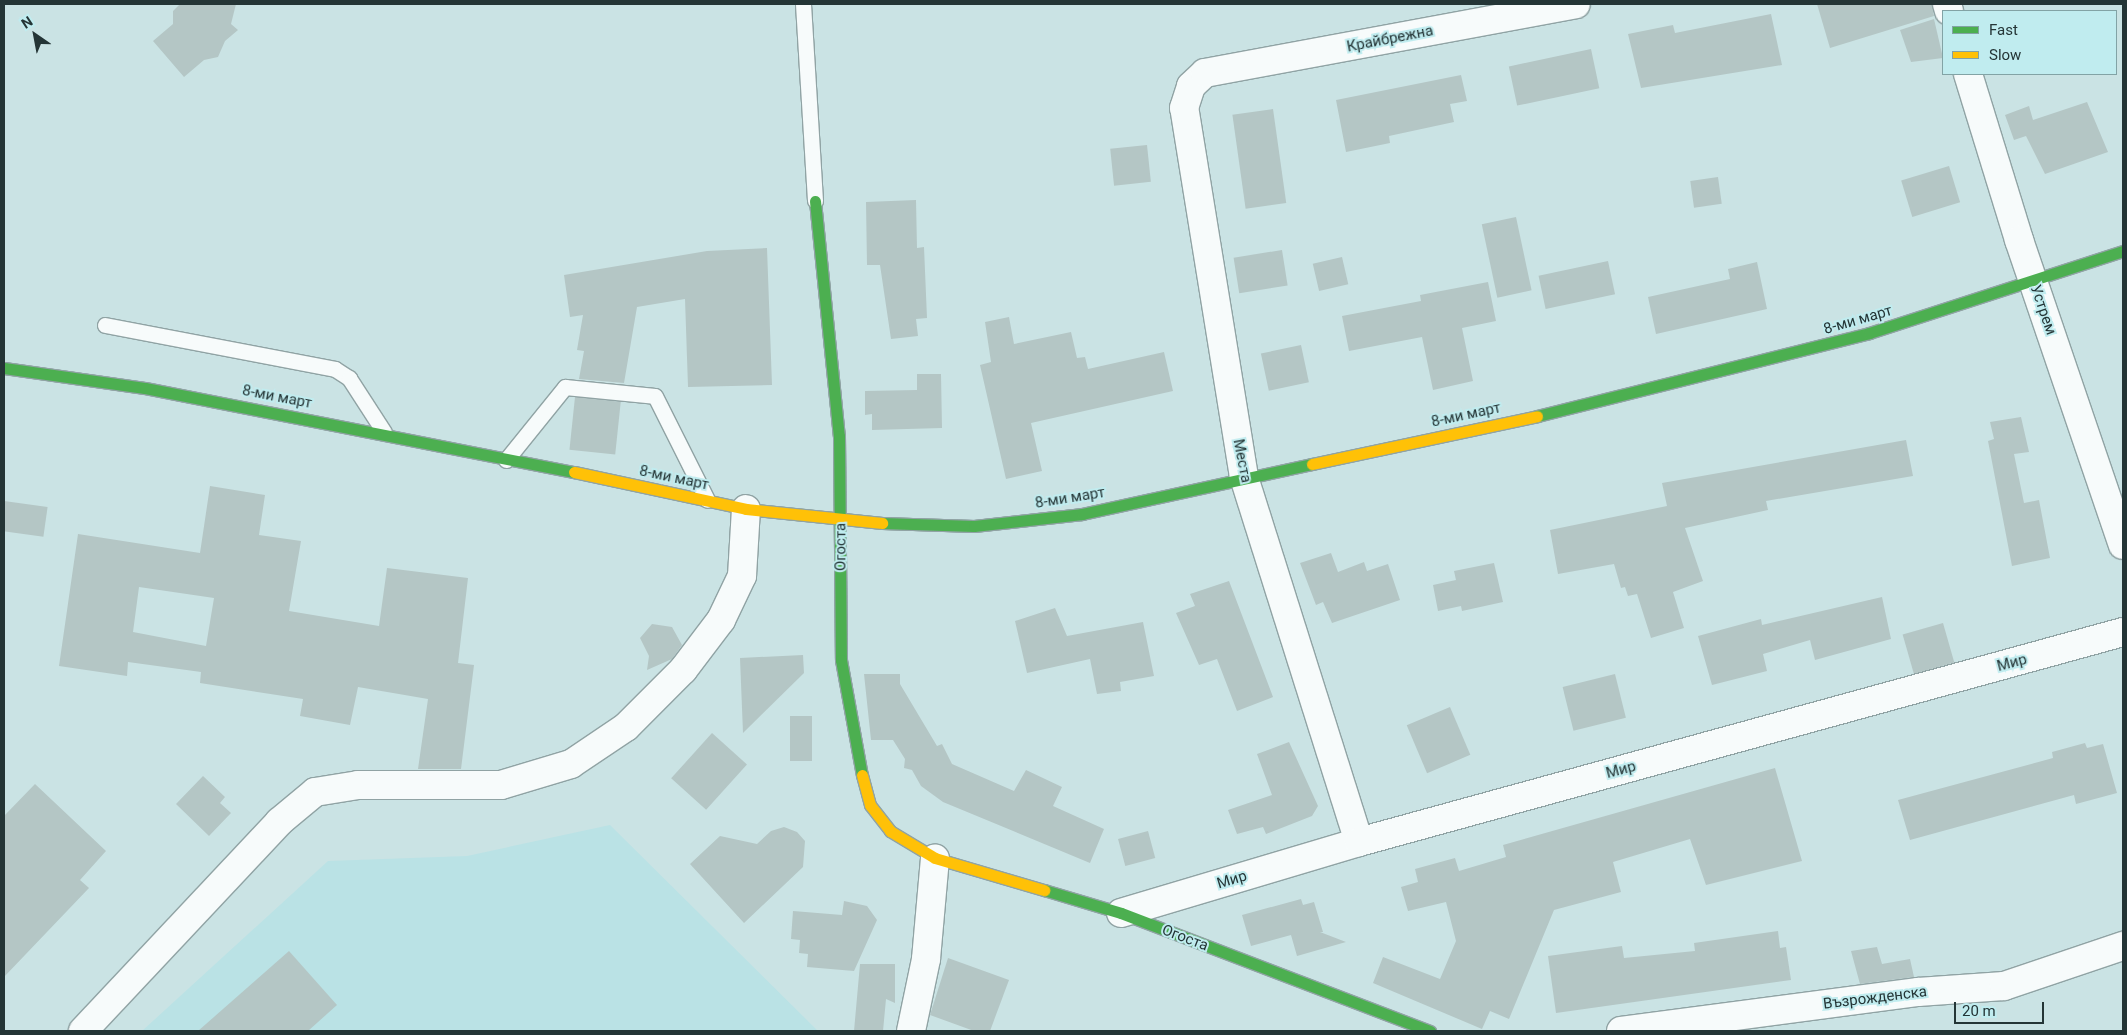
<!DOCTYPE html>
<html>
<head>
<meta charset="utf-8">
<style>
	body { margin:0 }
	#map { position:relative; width:2127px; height:1035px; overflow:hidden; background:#cae3e4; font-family:Roboto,sans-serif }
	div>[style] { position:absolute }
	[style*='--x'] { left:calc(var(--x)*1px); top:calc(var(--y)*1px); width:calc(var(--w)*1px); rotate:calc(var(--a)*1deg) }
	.built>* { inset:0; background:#bae2e5 }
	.building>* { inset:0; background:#b4c6c5; transform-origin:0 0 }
	.roads { filter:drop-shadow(1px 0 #90a3a4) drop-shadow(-1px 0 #90a3a4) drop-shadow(0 1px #90a3a4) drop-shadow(0 -1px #90a3a4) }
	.lane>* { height:15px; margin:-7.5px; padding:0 7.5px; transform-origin:7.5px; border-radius:7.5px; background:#f7fbfb }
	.street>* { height:28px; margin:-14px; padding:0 14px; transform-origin:14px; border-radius:14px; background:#f7fbfb }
	.fast>* { height:11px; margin:-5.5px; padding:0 5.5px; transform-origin:5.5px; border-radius:5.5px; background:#4caf50 }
	.slow>* { height:11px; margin:-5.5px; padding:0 5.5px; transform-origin:5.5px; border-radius:5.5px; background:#ffc107 }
	span { translate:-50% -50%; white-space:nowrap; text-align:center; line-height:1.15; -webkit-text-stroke:4px #c0ecef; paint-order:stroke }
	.street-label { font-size:15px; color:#243536 }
	.frame { position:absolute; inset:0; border:5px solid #243536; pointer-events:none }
	.legend { position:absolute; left:1942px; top:10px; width:175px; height:65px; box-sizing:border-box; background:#c0ecef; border:1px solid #82a3a5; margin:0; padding:6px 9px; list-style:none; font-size:15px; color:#243536 }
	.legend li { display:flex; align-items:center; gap:10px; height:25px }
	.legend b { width:25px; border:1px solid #82a3a5 }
	.north { position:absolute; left:10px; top:10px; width:50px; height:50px; -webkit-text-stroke:4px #c0ecef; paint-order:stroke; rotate:327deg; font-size:14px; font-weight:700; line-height:20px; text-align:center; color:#243536 }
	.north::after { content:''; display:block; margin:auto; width:18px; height:22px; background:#243536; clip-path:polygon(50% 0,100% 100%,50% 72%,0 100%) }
	.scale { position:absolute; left:1954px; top:1002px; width:90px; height:22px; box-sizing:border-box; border:2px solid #243536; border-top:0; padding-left:6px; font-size:15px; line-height:18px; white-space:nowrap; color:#243536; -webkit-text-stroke:4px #c0ecef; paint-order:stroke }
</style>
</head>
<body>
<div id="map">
	<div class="built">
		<div style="clip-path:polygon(610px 825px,818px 1031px,142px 1031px,328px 861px,467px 856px)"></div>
	</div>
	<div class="building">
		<div style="clip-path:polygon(180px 4px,236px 4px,231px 24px,238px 30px,225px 41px,218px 57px,204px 60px,184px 77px,153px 41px,173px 24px,173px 11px)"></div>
		<div style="clip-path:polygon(1817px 4px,1932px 4px,1934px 16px,1830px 48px)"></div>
		<div style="clip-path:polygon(1771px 14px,1782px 65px,1641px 88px,1628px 34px,1673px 25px,1675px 33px)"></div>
		<div style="clip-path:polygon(1934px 19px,1943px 58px,1911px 62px,1900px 30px)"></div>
		<div style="left:1591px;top:49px;width:40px;height:84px;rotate:78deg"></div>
		<div style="clip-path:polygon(1461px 75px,1467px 101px,1450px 104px,1454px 122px,1389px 136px,1390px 143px,1346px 152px,1336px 100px)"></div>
		<div style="clip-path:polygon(2087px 102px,2108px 152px,2045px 174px,2026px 136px,2014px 140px,2005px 115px,2029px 106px,2033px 120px)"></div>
		<div style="left:1273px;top:109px;width:95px;height:41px;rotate:82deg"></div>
		<div style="left:1147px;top:145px;width:37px;height:37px;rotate:84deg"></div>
		<div style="left:1949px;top:166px;width:38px;height:50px;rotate:73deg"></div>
		<div style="left:1718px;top:177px;width:27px;height:28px;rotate:82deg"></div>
		<div style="clip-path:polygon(916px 200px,917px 248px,924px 247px,927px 318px,916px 319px,918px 336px,891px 339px,880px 265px,867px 265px,866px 202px)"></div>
		<div style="left:1516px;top:217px;width:75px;height:35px;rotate:78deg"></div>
		<div style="clip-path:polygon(767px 248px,772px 385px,688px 387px,685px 299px,637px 307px,624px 383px,579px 379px,584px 351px,577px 350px,583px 315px,570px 317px,564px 275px,707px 251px)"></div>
		<div style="left:1282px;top:250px;width:36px;height:49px;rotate:81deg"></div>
		<div style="left:1342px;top:257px;width:28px;height:30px;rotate:77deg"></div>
		<div style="left:1608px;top:261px;width:34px;height:71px;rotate:78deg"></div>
		<div style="clip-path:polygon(1757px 262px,1767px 309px,1656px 334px,1648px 297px,1730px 279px,1728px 269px)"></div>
		<div style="clip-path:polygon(1488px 282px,1496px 321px,1462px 328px,1473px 381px,1433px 390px,1422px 337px,1349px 351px,1342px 316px,1421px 301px,1420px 295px)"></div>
		<div style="clip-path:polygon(1009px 317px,1014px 344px,1071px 332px,1077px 358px,1085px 357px,1088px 369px,1164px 352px,1173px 391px,1031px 423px,1042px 471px,1006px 479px,980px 365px,991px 362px,985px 322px)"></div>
		<div style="left:1301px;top:345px;width:38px;height:41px;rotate:78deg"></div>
		<div style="clip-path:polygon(917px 374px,941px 374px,942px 428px,872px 430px,872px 414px,865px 415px,865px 391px,917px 390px)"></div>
		<div style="left:575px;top:397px;width:46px;height:53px;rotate:6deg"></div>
		<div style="clip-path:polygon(2021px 417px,2029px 452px,2014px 454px,2024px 503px,2039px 500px,2050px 558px,2012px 566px,1988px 441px,1994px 439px,1990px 422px)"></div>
		<div style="clip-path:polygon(1906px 440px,1913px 476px,1766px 501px,1768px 510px,1685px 528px,1703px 581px,1673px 592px,1684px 628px,1651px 638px,1637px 594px,1628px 596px,1625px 587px,1621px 588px,1614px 564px,1558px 574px,1550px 530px,1667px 506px,1662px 483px)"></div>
		<div style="clip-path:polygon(evenodd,210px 486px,265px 495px,259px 535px,301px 541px,289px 611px,379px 626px,387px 568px,468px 578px,458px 663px,474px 665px,461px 769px,418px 769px,428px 699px,358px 687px,350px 725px,300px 716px,303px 699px,200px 683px,201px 672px,128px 662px,127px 676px,59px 666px,78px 534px,200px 553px,210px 486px,139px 587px,214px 598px,206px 646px,133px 632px,139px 587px)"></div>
		<div style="left:4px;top:501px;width:44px;height:30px;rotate:8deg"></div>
		<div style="clip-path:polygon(1331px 553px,1338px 572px,1364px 562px,1367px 571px,1388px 564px,1400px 600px,1332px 623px,1323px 602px,1316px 605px,1300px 563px)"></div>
		<div style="clip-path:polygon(1494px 563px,1503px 602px,1462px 611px,1461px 606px,1438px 611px,1433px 585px,1456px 580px,1454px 571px)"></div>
		<div style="clip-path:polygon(1229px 581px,1273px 697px,1237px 711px,1217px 659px,1199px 665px,1176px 613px,1195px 606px,1190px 594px)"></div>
		<div style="clip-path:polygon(1882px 597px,1891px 639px,1815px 660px,1810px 640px,1763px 654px,1767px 671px,1712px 685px,1698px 636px,1761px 619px,1762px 625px)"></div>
		<div style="clip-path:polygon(1055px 608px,1067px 636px,1143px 622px,1154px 676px,1120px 682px,1121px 691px,1097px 694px,1090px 659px,1027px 673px,1015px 621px)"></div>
		<div style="left:1943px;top:623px;width:41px;height:42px;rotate:74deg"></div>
		<div style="clip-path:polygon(652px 624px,672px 627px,682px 645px,672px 659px,647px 670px,649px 656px,640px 638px)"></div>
		<div style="clip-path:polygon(803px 655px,804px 673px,743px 733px,740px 658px)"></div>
		<div style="clip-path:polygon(864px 674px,900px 674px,900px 684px,937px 746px,942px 744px,952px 764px,1014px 791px,1026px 770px,1062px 787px,1053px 806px,1104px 829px,1090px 863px,943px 802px,921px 786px,912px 770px,904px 768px,905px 759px,893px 740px,871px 740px)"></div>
		<div style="left:1615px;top:674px;width:45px;height:54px;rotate:76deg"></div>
		<div style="left:1450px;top:707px;width:52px;height:47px;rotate:67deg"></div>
		<div style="left:790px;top:716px;width:22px;height:45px"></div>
		<div style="left:712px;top:733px;width:47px;height:61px;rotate:42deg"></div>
		<div style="clip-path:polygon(1289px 742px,1318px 806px,1312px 816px,1266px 834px,1263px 827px,1237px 834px,1228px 810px,1272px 795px,1257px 754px)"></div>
		<div style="clip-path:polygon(2085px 743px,2087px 748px,2103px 744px,2117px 793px,2076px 804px,2074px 795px,1910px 840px,1898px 800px,2053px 758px,2052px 752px)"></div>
		<div style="clip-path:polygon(1775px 768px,1802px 861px,1706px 885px,1690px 839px,1613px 862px,1621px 892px,1554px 910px,1509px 1019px,1490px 1011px,1482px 1029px,1373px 983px,1383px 957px,1440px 979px,1456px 941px,1446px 902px,1408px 911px,1401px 887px,1418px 882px,1415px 869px,1455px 858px,1459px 871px,1506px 857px,1503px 845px)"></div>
		<div style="clip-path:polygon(203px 776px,225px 797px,220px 803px,231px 813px,209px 836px,176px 804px)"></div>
		<div style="clip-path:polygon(35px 784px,106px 851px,80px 880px,89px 888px,4px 977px,4px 816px)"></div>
		<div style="clip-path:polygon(784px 827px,797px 832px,805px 841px,803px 867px,744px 923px,690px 864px,720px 836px,757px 844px,771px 831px)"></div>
		<div style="left:1148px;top:831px;width:28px;height:31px;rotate:75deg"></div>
		<div style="clip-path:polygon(1301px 899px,1303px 905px,1314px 902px,1323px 932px,1320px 932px,1346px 942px,1297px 956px,1291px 935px,1251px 946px,1242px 915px)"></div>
		<div style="clip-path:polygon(844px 901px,867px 906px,877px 920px,854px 971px,807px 967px,808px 954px,799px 953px,800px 940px,791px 939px,793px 911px,842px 915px)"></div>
		<div style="clip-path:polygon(1778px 931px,1780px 948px,1786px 947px,1791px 980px,1556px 1013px,1548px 956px,1622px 946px,1624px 958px,1695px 951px,1694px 943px)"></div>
		<div style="clip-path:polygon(1877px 947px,1882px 964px,1910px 959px,1914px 977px,1860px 984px,1851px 951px)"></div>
		<div style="clip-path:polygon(289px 951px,337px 1005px,308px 1031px,198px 1031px)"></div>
		<div style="clip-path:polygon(948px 958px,1009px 980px,990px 1031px,974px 1031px,930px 1015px)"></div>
		<div style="clip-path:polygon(860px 964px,895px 964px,895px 1003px,886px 999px,883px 1031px,854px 1031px)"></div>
	</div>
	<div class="roads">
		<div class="lane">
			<div style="--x:803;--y:4;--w:197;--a:86.5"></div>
			<div style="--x:105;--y:325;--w:234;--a:10.8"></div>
			<div style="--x:335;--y:369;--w:17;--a:33"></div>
			<div style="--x:349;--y:378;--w:64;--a:57.1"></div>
			<div style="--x:506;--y:460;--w:94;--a:-51.1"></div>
			<div style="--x:565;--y:387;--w:90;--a:5.7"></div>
			<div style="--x:655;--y:396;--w:116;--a:63.4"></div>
		</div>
		<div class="street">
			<div style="--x:1947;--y:4;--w:7;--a:74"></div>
			<div style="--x:1968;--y:74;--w:174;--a:72.9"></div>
			<div style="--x:2019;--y:240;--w:322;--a:71.2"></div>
			<div style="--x:1359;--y:842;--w:383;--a:-107.5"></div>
			<div style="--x:1244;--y:477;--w:374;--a:-99.2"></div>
			<div style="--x:1184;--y:108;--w:23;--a:-72"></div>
			<div style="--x:1191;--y:86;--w:19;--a:-43"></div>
			<div style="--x:1205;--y:73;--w:377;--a:-10.5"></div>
			<div style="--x:1121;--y:913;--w:248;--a:-16.6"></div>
			<div style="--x:1359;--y:842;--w:792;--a:-15.37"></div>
			<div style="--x:83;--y:1031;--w:287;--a:-46.8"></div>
			<div style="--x:279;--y:822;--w:47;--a:-39.8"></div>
			<div style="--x:315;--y:792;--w:44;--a:-9.2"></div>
			<div style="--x:358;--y:785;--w:143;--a:0"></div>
			<div style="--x:501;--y:785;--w:73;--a:-16.7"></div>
			<div style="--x:571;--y:764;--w:66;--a:-33.9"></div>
			<div style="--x:626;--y:727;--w:81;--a:-45"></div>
			<div style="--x:683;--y:670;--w:63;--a:-52.8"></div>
			<div style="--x:721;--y:620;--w:49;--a:-64.5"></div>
			<div style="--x:742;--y:576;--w:67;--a:-86.6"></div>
			<div style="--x:911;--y:1031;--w:74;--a:-78.2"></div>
			<div style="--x:926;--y:959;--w:101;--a:-84.9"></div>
			<div style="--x:1621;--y:1031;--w:300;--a:-7.5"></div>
			<div style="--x:1918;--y:992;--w:86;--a:-4"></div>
			<div style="--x:2004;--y:986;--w:126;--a:-18.6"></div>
		</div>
		<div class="fast">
			<div style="--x:815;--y:201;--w:236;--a:84.2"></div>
			<div style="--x:839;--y:436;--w:224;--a:89.5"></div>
			<div style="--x:841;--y:660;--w:117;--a:79.7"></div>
			<div style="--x:4;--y:368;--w:142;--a:8.1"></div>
			<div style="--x:145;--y:388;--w:437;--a:11.1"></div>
			<div style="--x:1537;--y:416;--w:342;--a:-14"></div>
			<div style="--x:1869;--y:333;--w:267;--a:-17.9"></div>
			<div style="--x:882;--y:523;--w:92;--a:1.9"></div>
			<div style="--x:974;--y:526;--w:109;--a:-6.3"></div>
			<div style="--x:1082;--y:514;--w:235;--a:-12.3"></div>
			<div style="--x:1044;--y:890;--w:80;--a:16.6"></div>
			<div style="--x:1121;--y:913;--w:331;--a:20.9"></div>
		</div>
		<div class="slow">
			<div style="--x:1312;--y:464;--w:230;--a:-12"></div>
			<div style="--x:574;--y:472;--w:176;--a:12.1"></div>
			<div style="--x:746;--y:509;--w:137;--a:5.9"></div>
			<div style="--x:862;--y:775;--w:31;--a:75"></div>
			<div style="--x:870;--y:805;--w:33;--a:52"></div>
			<div style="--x:890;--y:831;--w:52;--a:31"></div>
			<div style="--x:935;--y:858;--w:114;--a:16.4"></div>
		</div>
	</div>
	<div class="street-label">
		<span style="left:1390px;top:39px;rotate:-11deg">Крайбрежна</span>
		<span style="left:2043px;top:310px;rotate:71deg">Устрем</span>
		<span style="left:1858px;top:320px;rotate:-16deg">8-ми март</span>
		<span style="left:277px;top:397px;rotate:11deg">8-ми март</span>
		<span style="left:1466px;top:415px;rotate:-12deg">8-ми март</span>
		<span style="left:1242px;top:461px;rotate:79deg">Места</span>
		<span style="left:674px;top:478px;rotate:12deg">8-ми март</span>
		<span style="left:1070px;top:498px;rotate:-9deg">8-ми март</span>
		<span style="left:841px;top:547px;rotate:-90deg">Огоста</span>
		<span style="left:2012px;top:663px;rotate:-15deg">Мир</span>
		<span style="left:1621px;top:770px;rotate:-15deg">Мир</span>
		<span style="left:1232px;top:880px;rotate:-17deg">Мир</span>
		<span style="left:1185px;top:938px;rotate:21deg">Огоста</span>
		<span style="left:1875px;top:998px;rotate:-7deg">Възрожденска</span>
	</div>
	<div class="frame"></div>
	<ul class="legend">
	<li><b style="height:6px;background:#4caf50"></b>Fast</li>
	<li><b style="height:6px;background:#ffc107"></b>Slow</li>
	</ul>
	<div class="north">N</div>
	<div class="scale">20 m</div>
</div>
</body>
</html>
